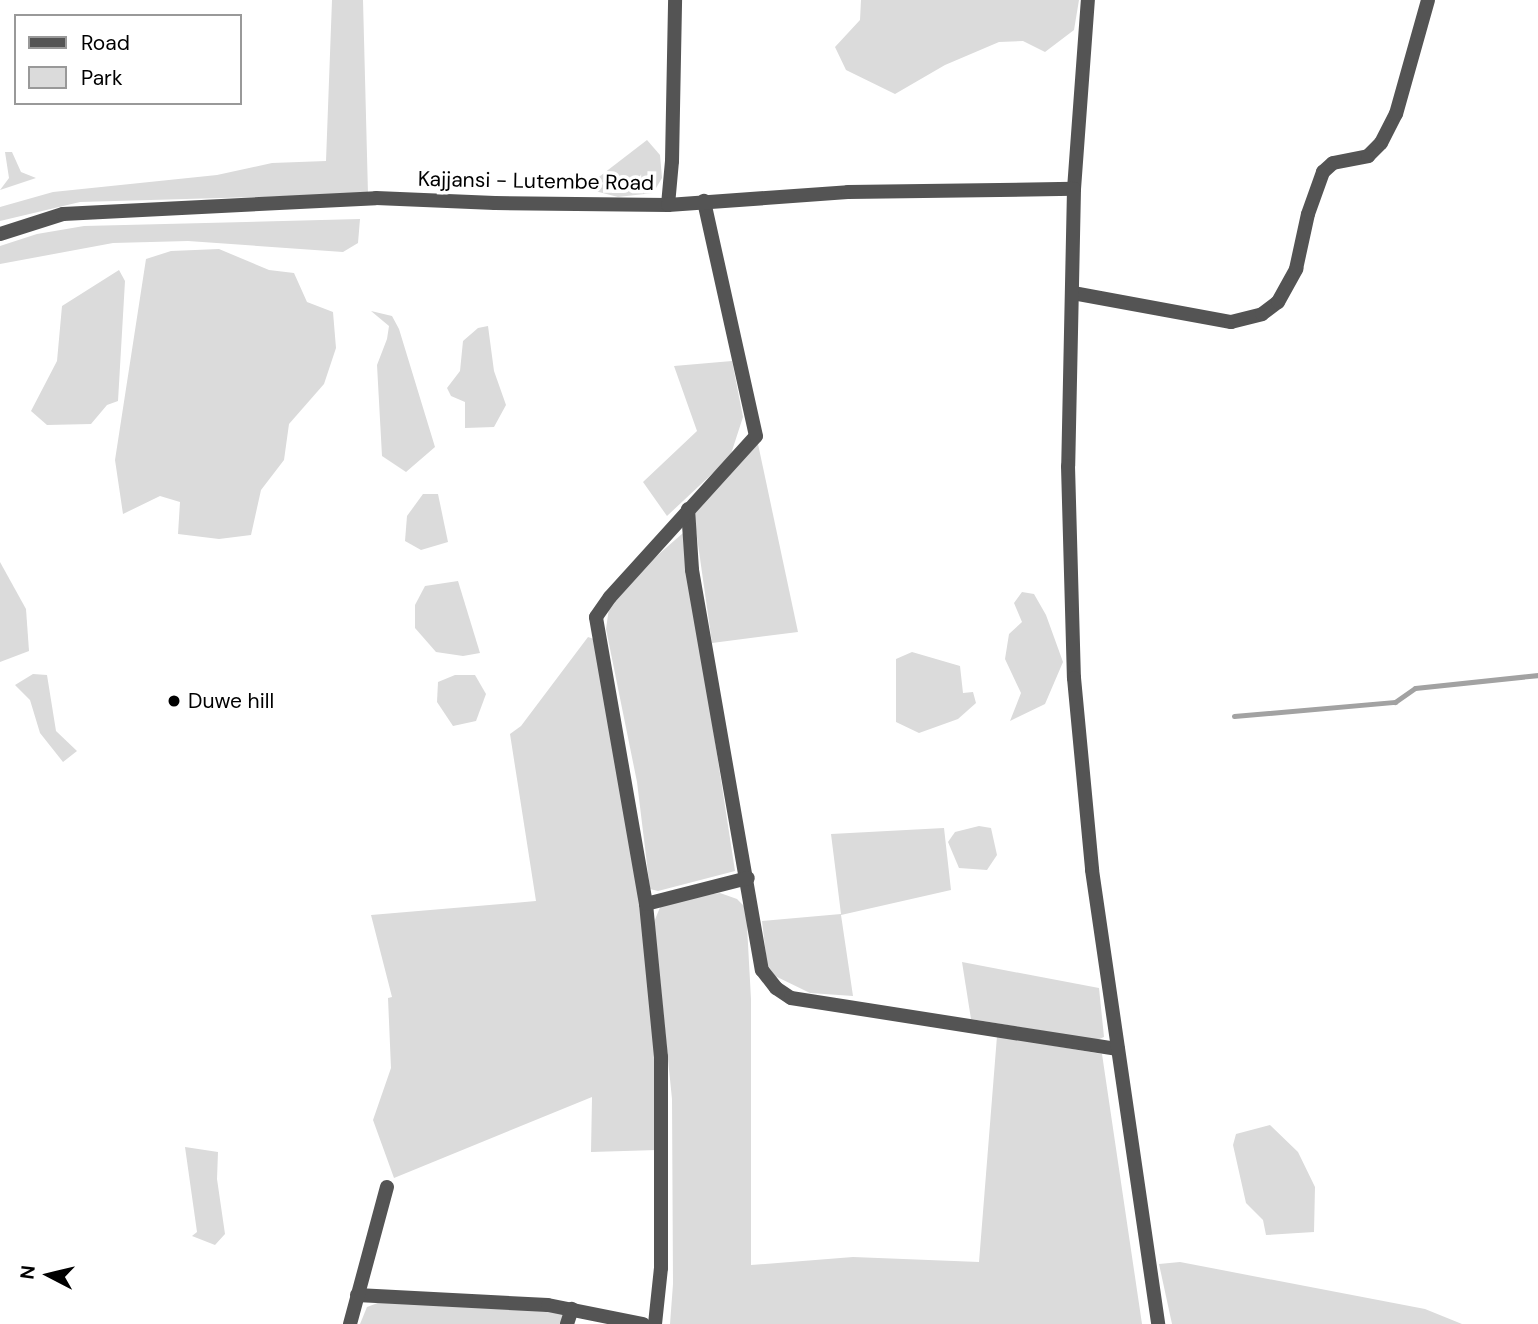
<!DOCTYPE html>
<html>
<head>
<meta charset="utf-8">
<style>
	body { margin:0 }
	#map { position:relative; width:1538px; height:1324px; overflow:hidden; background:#fff; font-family:"DM Sans",sans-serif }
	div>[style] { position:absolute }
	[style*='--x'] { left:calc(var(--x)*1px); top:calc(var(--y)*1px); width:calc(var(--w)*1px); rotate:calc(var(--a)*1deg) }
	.green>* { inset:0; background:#dbdbdb }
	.stream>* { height:5px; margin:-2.5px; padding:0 2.5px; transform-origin:2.5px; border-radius:2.5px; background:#a2a2a2 }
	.minor>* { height:14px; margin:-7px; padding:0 7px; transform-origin:7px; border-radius:7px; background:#545454 }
	.tertiary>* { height:14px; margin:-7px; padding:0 7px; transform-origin:7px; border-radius:7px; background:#545454 }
	.dots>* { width:19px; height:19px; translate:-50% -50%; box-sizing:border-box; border:4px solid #fff; border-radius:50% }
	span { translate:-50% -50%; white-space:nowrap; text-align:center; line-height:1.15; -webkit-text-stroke:7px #fff; paint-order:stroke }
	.street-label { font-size:21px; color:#000 }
	.poi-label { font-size:21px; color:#000 }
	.left { translate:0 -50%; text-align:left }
	.legend { position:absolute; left:14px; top:14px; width:228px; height:91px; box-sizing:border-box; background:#fff; border:2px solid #999; margin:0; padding:9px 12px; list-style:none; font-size:21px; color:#000 }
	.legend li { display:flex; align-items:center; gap:14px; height:35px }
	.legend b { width:35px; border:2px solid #999 }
	.north { position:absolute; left:14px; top:1240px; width:70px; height:70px; -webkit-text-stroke:5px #fff; paint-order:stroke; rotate:277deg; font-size:19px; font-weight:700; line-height:28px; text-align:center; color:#000 }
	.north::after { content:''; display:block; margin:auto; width:24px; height:32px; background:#000; clip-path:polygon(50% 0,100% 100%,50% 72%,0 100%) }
</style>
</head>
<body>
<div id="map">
	<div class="green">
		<div style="clip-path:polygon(332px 0,363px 0,368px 194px,80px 202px,0 221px,0 207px,53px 192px,217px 175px,272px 163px,326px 161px)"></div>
		<div style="clip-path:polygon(861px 0,1079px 0,1074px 30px,1045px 52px,1023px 41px,999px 42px,945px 65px,895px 94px,846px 70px,835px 47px,860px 20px)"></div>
		<div style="clip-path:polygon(647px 140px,660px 155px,662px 178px,653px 193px,618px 197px,595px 191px,595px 180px)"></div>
		<div style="clip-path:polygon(5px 152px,12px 152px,21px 172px,36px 178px,0 190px,9px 178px)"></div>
		<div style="clip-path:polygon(360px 219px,358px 243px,343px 252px,188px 241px,113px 243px,0 264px,0 246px,37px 234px,84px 226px)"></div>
		<div style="clip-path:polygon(219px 249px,269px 270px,294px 273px,307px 302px,333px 312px,336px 348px,324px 384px,289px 424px,284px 460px,261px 490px,251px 535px,219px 539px,178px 534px,180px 502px,160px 496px,123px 514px,115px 460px,146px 259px,171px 251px)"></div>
		<div style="clip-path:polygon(119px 270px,125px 281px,118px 401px,107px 405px,91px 424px,47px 425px,31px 411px,57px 361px,62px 306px)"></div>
		<div style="clip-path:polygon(371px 311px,392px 316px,399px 329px,435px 447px,406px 472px,382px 456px,377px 365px,387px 339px,389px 326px)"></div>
		<div style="clip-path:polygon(488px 326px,494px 371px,506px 405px,494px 427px,465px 428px,465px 402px,451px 396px,447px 388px,460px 371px,463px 341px,478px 328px)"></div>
		<div style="clip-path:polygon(732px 361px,743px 417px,730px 457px,667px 516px,643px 482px,697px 431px,674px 366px)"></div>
		<div style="clip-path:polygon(758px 444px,798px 632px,712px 643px,694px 516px,705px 496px)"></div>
		<div style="clip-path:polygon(423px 494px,438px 494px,448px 542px,421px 550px,405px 541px,407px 516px)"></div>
		<div style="clip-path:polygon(683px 533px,735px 871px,658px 891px,650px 889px,637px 782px,606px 629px,609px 608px,651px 561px)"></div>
		<div style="clip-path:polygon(0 562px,26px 609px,29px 651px,0 662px)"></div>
		<div style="clip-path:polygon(458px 581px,480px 653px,463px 656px,436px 652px,415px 628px,415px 605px,425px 586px)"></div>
		<div style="clip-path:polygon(1022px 592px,1034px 594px,1046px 615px,1063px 662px,1045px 704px,1010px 721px,1021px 693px,1005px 659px,1009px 634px,1022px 622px,1014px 603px)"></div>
		<div style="clip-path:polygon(588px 637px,594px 639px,638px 881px,659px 1086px,657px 1150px,591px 1152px,592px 1097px,394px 1178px,373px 1120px,391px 1068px,388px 998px,392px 997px,371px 915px,536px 901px,510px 734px,521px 726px)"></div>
		<div style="clip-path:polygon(912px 652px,960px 666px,963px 693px,973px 692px,976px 703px,958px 719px,919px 733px,896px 722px,896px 659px)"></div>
		<div style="clip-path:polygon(33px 674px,47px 675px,56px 731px,77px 751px,63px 762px,40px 733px,30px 700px,15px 685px)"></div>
		<div style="clip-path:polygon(455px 675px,475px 675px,486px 694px,476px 721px,453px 726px,437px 702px,438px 682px)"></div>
		<div style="clip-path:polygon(979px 826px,991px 828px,997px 855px,987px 870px,959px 868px,948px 842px,955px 832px)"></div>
		<div style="clip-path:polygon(944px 828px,951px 890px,841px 915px,853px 996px,810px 993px,775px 976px,767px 964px,762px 921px,841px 914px,831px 834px)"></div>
		<div style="clip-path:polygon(720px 893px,737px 899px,746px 908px,751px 999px,751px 1265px,853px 1257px,979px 1262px,997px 1036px,1102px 1054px,1142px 1324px,670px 1324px,673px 1284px,672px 1099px,654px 922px,661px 905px,680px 899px)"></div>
		<div style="clip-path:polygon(962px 962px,1099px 988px,1104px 1037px,1097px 1040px,971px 1019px)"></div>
		<div style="clip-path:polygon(1270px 1125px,1298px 1152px,1315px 1187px,1314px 1232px,1266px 1235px,1263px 1220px,1246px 1203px,1233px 1145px,1236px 1134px)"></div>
		<div style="clip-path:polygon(185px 1147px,218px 1152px,217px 1179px,225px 1234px,215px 1245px,192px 1236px,197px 1232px)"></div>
		<div style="clip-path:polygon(1180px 1262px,1425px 1309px,1462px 1324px,1172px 1324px,1159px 1264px)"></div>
		<div style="clip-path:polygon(383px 1301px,565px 1311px,562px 1324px,360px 1324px,367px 1307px)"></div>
	</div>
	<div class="stream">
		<div style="--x:1234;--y:716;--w:162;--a:-5"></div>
		<div style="--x:1395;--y:702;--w:24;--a:-35"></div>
		<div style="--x:1415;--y:688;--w:124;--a:-6"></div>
	</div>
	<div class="minor">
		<div style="--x:1074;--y:189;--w:190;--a:-85.8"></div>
		<div style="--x:668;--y:205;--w:44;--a:-84.8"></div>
		<div style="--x:672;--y:161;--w:161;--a:-88.9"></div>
		<div style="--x:1073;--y:293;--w:161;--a:10.4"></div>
		<div style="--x:1231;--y:322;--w:32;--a:-14"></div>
		<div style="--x:1262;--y:314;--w:20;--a:-37"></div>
		<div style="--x:1278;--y:302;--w:38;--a:-61"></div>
		<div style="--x:1296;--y:269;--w:56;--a:-77.7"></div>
		<div style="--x:1308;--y:214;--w:45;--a:-70.3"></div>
		<div style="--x:1323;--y:172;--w:13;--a:-42"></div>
		<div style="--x:1333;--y:163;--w:36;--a:-11"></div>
		<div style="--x:1368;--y:156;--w:18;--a:-45"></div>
		<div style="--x:1381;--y:143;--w:33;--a:-63"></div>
		<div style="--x:1396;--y:114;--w:118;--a:-74.3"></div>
		<div style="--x:688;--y:509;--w:61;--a:86.2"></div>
		<div style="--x:692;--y:570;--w:406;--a:80.1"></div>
		<div style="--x:762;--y:970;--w:23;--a:52"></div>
		<div style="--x:776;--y:988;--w:18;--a:34"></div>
		<div style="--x:791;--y:998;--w:331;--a:8.9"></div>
		<div style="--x:646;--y:904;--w:105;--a:-14.3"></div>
		<div style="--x:357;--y:1295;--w:191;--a:3"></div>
		<div style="--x:548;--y:1305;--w:97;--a:11.3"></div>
		<div style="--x:350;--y:1324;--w:142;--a:-74.9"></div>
		<div style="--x:567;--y:1324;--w:16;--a:-72"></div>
		<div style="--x:655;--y:1324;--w:56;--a:-83.9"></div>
		<div style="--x:661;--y:1268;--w:211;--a:-90"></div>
		<div style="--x:661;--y:1057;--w:154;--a:-95.6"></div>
		<div style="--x:646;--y:904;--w:291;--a:-99.9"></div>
		<div style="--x:596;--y:617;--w:24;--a:-55"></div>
		<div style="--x:610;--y:597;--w:217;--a:-47.8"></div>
		<div style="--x:756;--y:436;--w:241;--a:-102.5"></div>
	</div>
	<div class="tertiary">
		<div style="--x:0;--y:234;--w:66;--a:-17.6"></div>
		<div style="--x:63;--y:214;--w:313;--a:-2.9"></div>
		<div style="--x:376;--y:198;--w:119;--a:2.4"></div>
		<div style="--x:495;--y:203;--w:173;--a:0.7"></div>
		<div style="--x:668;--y:205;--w:180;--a:-4.1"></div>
		<div style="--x:848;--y:192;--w:226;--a:-0.8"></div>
		<div style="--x:1074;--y:189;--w:277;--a:91.2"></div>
		<div style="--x:1068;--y:466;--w:212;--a:88.4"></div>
		<div style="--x:1074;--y:678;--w:193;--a:84.6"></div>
		<div style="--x:1092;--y:870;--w:459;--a:81.7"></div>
	</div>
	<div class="dots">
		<div style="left:174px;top:701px;background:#000"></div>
	</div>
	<div class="street-label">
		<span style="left:536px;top:181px;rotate:1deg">Kajjansi - Lutembe Road</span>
	</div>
	<div class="poi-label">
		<span class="left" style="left:188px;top:701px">Duwe hill</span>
	</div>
	<ul class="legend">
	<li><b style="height:9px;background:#545454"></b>Road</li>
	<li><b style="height:19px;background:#dbdbdb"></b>Park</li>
	</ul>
	<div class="north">N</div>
</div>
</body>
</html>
